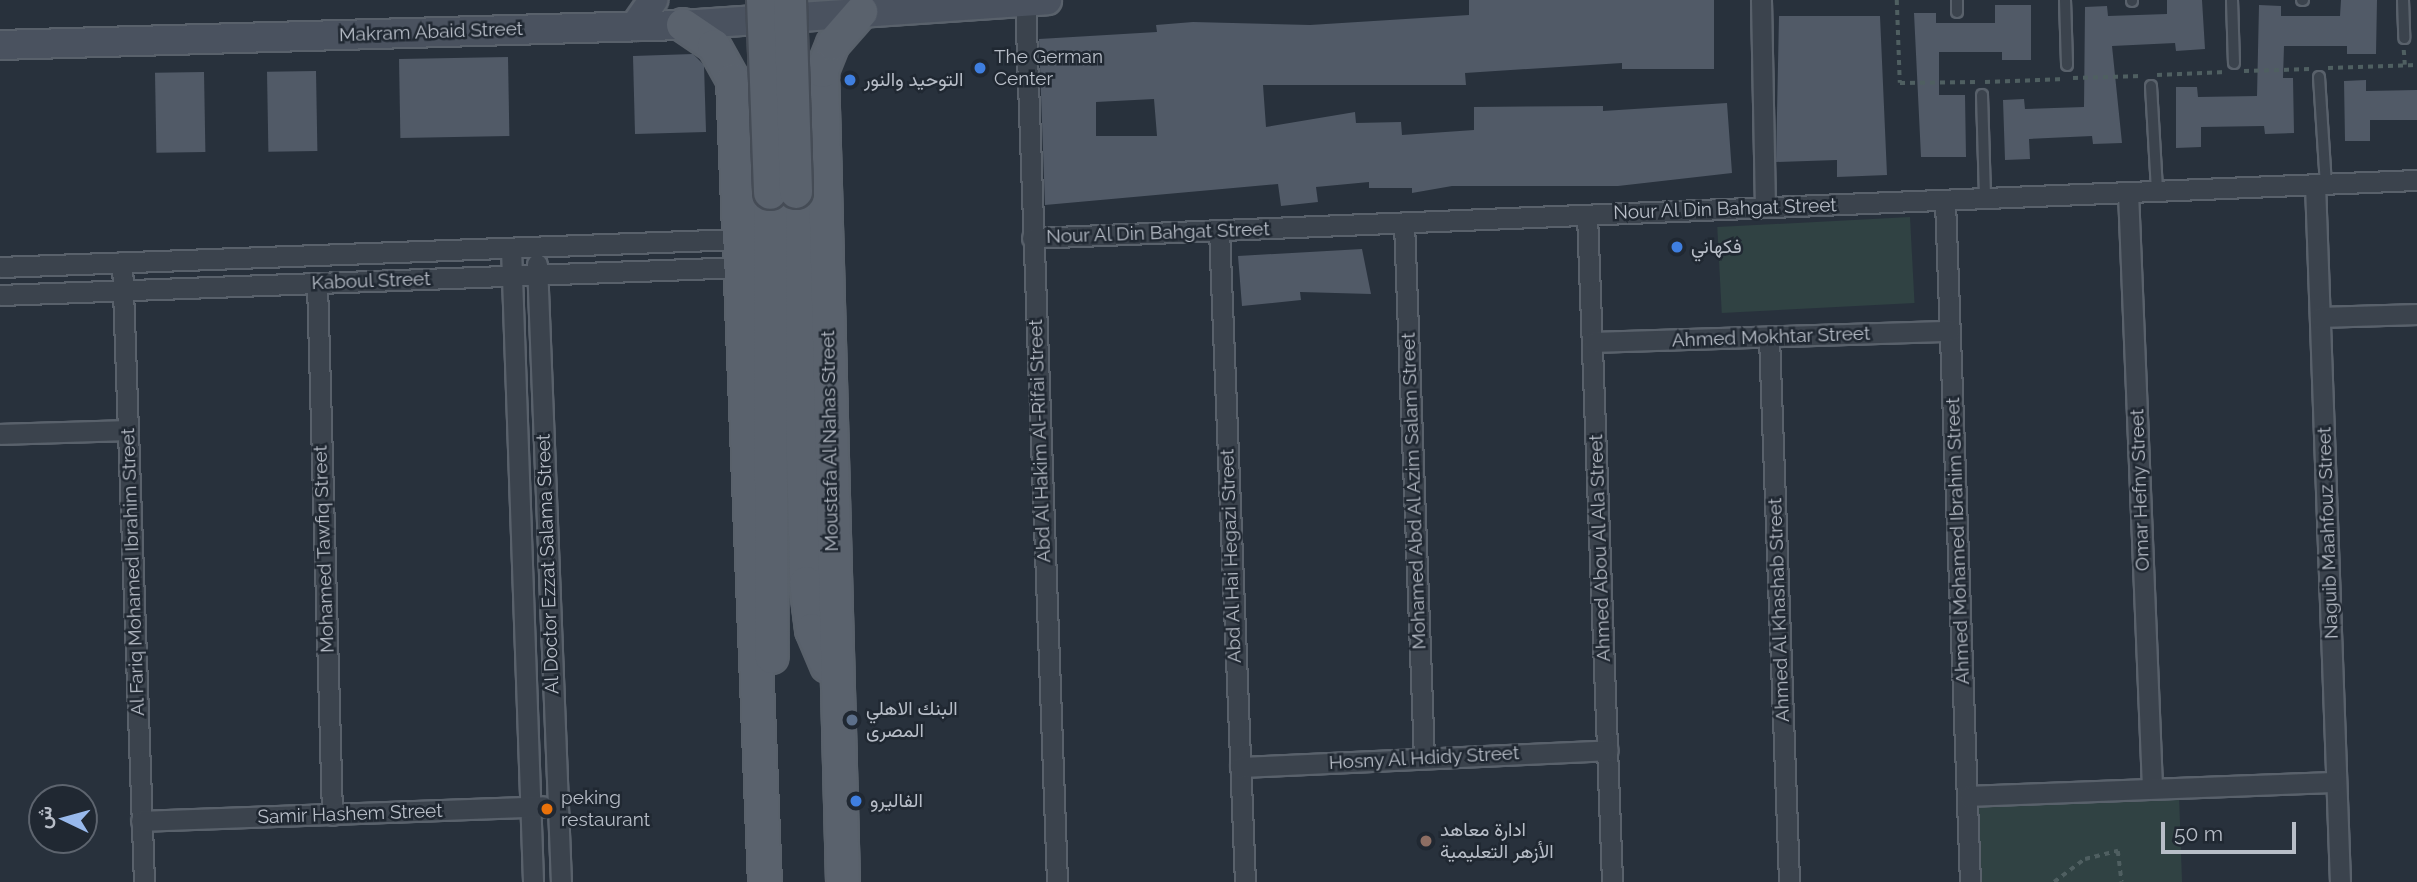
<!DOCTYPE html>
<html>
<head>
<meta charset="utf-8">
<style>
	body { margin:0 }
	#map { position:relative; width:2417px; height:882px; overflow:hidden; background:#28313c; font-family:Raleway,Vazirmatn,sans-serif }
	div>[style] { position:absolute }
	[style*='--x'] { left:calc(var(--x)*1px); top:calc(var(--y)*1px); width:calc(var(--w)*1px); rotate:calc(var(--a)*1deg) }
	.green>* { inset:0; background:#304243; transform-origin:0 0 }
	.building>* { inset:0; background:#515a67; transform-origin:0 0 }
	.path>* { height:3.5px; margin-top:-1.75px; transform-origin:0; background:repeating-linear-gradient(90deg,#4f5f61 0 5px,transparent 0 10px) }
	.roads { filter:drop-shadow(2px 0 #59616b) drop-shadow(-2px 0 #59616b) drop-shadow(0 2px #59616b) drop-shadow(0 -2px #59616b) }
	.lane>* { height:10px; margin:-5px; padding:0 5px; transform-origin:5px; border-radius:5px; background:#3b434d }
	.street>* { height:19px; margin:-9.5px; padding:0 9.5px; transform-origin:9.5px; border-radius:9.5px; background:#3b434d }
	.secondary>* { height:28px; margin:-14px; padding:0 14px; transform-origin:14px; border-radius:14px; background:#4a525f }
	.primary>* { height:32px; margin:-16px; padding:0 16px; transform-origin:16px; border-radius:16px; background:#5a626d }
	.bridges { filter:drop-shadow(2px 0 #454c56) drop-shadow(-2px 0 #454c56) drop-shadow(0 2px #454c56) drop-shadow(0 -2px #454c56) }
	.primary-bridge>* { height:32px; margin:-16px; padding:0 16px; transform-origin:16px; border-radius:16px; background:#5a626d }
	.dots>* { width:19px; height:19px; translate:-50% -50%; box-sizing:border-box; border:4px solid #202832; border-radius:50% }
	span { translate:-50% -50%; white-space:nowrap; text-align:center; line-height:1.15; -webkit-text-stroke:5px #202832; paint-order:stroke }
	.street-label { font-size:19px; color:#b8bec8 }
	.poi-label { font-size:19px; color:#b8bec8 }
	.left { translate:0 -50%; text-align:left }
	.north { position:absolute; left:28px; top:784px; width:70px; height:70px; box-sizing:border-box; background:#202832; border:2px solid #5d646e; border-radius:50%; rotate:275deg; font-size:19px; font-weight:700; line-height:28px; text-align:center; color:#b8bec8 }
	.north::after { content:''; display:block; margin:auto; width:24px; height:32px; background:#98b9ec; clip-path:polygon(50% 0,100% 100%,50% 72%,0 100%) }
	.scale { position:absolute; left:2161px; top:822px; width:135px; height:32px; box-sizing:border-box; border:4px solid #b8bec8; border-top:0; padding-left:9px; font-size:21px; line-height:24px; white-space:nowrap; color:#b8bec8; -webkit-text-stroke:5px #202832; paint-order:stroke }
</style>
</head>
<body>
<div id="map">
	<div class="green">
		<div style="left:1910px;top:217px;width:86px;height:193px;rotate:87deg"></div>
		<div style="left:2179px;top:795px;width:87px;height:201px;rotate:88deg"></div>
	</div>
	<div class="building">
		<div style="clip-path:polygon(evenodd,1469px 0,1714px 0,1714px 69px,1622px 69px,1622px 63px,1465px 73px,1466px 85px,1263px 85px,1266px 127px,1355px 112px,1356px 123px,1401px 122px,1402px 135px,1474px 130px,1474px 107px,1603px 106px,1603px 111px,1727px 103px,1732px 173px,1618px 186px,1452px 186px,1412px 193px,1412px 188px,1369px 188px,1369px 182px,1316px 187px,1318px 202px,1281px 206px,1278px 184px,1045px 205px,1039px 39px,1157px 32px,1156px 25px,1193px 22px,1310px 25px,1469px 15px,1469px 0,1154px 99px,1157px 136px,1096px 136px,1096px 102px,1154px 99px)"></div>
		<div style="clip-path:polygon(2167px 0,2202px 0,2205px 49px,2176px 51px,2175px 43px,2112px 46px,2122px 143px,2093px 144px,2092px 136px,2029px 139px,2030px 159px,2005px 160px,2003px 100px,2024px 99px,2025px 109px,2084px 107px,2085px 7px,2107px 6px,2108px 16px,2167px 14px)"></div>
		<div style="clip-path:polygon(2341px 0,2377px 0,2376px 54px,2347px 54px,2347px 46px,2284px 46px,2283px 78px,2293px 78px,2294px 133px,2265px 134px,2264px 126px,2201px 127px,2201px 147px,2176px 148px,2176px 87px,2197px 87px,2198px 97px,2257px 96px,2259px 5px,2281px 6px,2281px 16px,2340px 16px)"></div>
		<div style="clip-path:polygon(1995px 5px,2031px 5px,2031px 60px,2002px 60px,2002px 52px,1939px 52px,1939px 95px,1965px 95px,1966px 157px,1921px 157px,1914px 13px,1936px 13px,1936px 23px,1995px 23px)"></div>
		<div style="clip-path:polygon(1779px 16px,1880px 16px,1887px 175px,1837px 177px,1837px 160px,1776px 162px)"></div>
		<div style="clip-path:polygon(693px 54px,704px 65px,706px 132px,635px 134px,633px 56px)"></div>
		<div style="left:508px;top:57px;width:79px;height:109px;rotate:89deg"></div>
		<div style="left:316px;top:71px;width:80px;height:49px;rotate:89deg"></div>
		<div style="left:204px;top:72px;width:80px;height:49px;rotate:89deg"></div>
		<div style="clip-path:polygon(2366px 80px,2366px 91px,2417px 90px,2417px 120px,2370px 120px,2370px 141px,2345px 141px,2344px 81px)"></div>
		<div style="clip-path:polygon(1362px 249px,1371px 294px,1300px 292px,1301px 300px,1242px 306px,1238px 256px)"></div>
	</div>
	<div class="path">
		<div style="--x:1897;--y:0;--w:83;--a:87.9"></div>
		<div style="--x:1900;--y:83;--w:78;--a:-0.7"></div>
		<div style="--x:2404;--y:50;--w:15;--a:86"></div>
		<div style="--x:2328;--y:68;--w:89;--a:-1.9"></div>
		<div style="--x:2244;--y:71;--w:66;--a:-1.7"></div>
		<div style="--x:2157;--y:75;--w:69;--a:-2.5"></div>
		<div style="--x:2073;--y:78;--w:69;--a:-1.7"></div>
		<div style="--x:1985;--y:82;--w:80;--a:-2.1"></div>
		<div style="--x:2054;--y:882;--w:39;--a:-37"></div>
		<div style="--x:2085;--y:859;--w:34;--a:-14"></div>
		<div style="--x:2118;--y:851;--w:31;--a:83"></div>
	</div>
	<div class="roads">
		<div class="lane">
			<div style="--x:1957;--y:0;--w:12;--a:90"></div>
			<div style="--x:2065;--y:0;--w:65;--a:88.2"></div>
			<div style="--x:2232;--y:0;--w:63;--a:88.2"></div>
			<div style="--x:2302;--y:0;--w:1;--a:0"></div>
			<div style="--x:2403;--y:0;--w:38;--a:88"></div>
			<div style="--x:2132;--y:1;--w:1;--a:-90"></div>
			<div style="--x:2319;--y:77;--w:107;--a:86.3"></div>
			<div style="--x:2151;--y:86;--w:105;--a:86.7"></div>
			<div style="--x:1982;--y:95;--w:103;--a:88.3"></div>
		</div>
		<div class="street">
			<div style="--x:1761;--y:0;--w:207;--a:88.9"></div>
			<div style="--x:1025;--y:1;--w:882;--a:87.92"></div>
			<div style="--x:2315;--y:184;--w:698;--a:87.95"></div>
			<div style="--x:2128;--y:192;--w:596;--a:87.69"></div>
			<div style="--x:1945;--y:201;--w:681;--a:87.9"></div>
			<div style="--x:1587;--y:215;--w:667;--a:87.85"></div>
			<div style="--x:1404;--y:223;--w:535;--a:87.86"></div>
			<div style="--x:1219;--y:230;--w:653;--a:87.72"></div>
			<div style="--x:1032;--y:238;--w:1386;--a:-2.4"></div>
			<div style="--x:511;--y:248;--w:634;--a:88.01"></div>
			<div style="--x:122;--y:262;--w:620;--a:87.97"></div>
			<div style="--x:537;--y:264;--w:618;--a:87.78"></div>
			<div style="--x:0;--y:267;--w:741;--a:-2.17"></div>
			<div style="--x:317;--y:283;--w:532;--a:88.38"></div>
			<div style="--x:0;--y:295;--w:743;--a:-2.16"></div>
			<div style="--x:2320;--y:317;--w:97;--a:-1.8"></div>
			<div style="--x:1769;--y:338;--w:544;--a:87.89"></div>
			<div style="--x:1593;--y:342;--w:357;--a:-1.8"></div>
			<div style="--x:0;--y:434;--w:128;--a:-1.8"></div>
			<div style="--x:1240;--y:767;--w:368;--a:-2.6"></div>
			<div style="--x:1969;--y:796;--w:367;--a:-2.2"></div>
			<div style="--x:141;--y:821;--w:402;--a:-2.1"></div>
		</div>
		<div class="secondary">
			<div style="--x:635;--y:26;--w:32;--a:-55"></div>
			<div style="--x:0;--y:45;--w:683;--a:-1.68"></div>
			<div style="--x:683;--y:25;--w:365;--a:-3.9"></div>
		</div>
		<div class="primary">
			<div style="--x:683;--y:25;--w:37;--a:34"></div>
			<div style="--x:714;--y:46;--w:39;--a:61"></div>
			<div style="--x:733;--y:80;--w:803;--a:87.72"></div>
			<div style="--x:796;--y:192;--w:391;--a:88.5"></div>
			<div style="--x:806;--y:583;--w:47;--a:82.7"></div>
			<div style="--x:812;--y:630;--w:39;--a:67"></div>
			<div style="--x:770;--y:193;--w:464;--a:89.8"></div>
			<div style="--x:843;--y:882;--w:811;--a:-91.48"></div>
			<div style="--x:822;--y:71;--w:29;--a:-68"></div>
			<div style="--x:833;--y:44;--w:43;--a:-48.8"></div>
		</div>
	</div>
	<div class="bridges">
		<div class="primary-bridge">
			<div style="--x:763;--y:0;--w:193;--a:87.9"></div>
			<div style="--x:790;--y:0;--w:192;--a:88.2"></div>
		</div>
	</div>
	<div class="dots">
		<div style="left:980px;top:68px;background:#3f7fe0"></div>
		<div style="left:850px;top:80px;background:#3f7fe0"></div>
		<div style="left:1677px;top:247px;background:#3f7fe0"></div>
		<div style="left:852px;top:720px;background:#5c6f8a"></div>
		<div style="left:856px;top:801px;background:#3f7fe0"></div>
		<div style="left:547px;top:809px;background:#e8710a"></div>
		<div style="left:1426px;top:841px;background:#8d6e63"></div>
	</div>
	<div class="street-label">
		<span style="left:431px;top:32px;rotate:-2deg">Makram Abaid Street</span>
		<span style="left:1725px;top:209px;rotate:-2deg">Nour Al Din Bahgat Street</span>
		<span style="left:1158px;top:233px;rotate:-2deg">Nour Al Din Bahgat Street</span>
		<span style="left:371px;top:281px;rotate:-2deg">Kaboul Street</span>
		<span style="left:1771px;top:337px;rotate:-2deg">Ahmed Mokhtar Street</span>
		<span style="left:830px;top:441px;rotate:-91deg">Moustafa Al Nahas Street</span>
		<span style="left:1040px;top:441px;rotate:-92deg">Abd Al Hakim Al-Rifai Street</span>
		<span style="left:2140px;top:490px;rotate:-92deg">Omar Hefny Street</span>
		<span style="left:1414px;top:491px;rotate:-92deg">Mohamed Abd Al Azim Salam Street</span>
		<span style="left:2328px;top:533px;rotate:-92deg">Naguib Maahfouz Street</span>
		<span style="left:1958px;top:541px;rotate:-92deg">Ahmed Mohamed Ibrahim Street</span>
		<span style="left:1600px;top:548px;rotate:-92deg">Ahmed Abou Al Ala Street</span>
		<span style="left:324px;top:549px;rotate:-92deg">Mohamed Tawfiq Street</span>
		<span style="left:1231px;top:556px;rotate:-92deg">Abd Al Hai Hegazi Street</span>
		<span style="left:548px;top:564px;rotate:-92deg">Al Doctor Ezzat Salama Street</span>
		<span style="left:133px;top:572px;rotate:-92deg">Al Fariq Mohamed Ibrahim Street</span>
		<span style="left:1779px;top:610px;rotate:-92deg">Ahmed Al Khashab Street</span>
		<span style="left:1424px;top:758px;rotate:-3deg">Hosny Al Hdidy Street</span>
		<span style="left:350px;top:814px;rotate:-2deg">Samir Hashem Street</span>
	</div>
	<div class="poi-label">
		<span class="left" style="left:994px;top:68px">The German<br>Center</span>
		<span class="left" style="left:864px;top:80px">التوحيد والنور</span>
		<span class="left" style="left:1691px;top:247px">فكهاني</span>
		<span class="left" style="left:866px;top:720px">البنك الاهلي<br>المصرى</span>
		<span class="left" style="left:561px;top:809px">peking<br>restaurant</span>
		<span class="left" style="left:870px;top:801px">الفاليرو</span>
		<span class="left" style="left:1440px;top:841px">ادارة معاهد<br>الأزهر التعليمية</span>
	</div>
	<div class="north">ش</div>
	<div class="scale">50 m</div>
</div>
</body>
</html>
